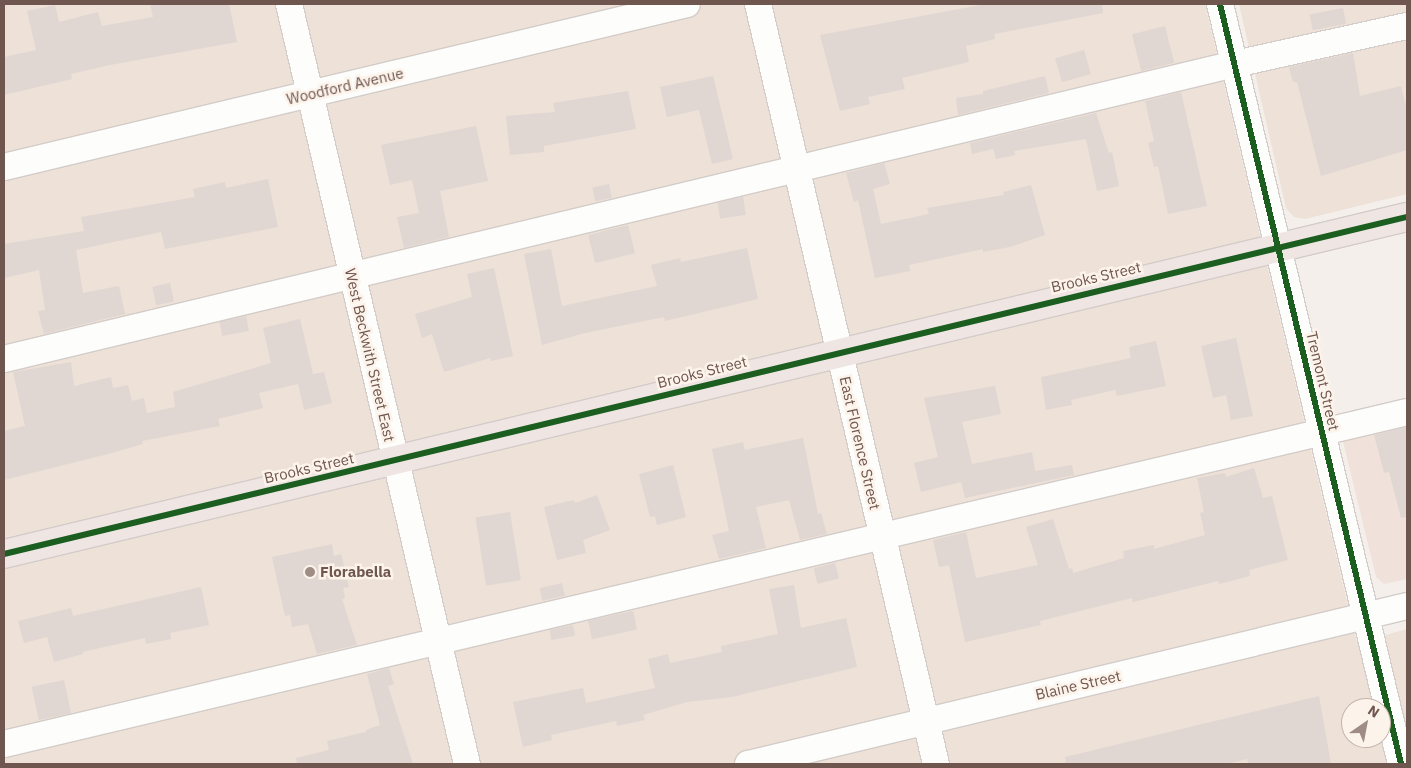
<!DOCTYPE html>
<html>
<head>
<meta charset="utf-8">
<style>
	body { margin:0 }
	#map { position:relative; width:1411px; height:768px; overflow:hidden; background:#f4efea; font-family:"IBM Plex Sans",sans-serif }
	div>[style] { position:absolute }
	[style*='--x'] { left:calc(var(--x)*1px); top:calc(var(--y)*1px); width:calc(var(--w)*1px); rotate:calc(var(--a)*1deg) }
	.residential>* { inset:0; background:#ede1d8 }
	.commercial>* { inset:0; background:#f1e1db }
	.building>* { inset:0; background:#e0d7d3; transform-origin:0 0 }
	.roads { filter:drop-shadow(1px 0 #d3ccc8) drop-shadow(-1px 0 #d3ccc8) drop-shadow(0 1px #d3ccc8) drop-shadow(0 -1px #d3ccc8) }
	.minor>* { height:26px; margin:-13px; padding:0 13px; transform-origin:13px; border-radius:13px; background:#fdfdfc }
	.highway>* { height:28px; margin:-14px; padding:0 14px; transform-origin:14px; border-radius:14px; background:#efe6e4 }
	.cycleway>* { height:6px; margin:-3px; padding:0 3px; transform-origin:3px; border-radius:3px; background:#1b5e20 }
	.dots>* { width:14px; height:14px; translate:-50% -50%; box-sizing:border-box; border:2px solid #fcf3eb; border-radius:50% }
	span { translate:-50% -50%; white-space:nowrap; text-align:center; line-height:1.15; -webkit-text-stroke:5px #fcf3eb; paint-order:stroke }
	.street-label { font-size:15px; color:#6f564e }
	.poi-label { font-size:15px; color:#6f564e; font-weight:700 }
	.left { translate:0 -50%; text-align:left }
	.frame { position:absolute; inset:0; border:5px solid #6f564e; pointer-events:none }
	.north { position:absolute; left:1341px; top:698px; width:50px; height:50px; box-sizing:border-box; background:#fcf3eb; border:1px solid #c4b4ac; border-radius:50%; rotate:33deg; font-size:14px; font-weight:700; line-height:20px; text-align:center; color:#6f564e }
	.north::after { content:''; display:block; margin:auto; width:18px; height:22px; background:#9e8c85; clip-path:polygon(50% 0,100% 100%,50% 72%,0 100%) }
</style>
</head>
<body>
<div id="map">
	<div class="residential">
		<div style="clip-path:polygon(evenodd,4px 4px,1205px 4px,1357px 643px,1407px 629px,1407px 764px,4px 764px,4px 4px,1351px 708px,1381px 708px,1381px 738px,1351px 738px,1351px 708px)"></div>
		<div style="clip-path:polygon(1239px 4px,1407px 4px,1407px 194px,1305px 219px,1294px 217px,1286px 208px)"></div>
	</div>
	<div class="commercial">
		<div style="clip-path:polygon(1407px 412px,1407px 579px,1384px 584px,1376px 577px,1340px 429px)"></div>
	</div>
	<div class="building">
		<div style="clip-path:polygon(150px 4px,229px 4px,237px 42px,110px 65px,71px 74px,72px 79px,4px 95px,4px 57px,36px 50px,27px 11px,55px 5px,59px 22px,98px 12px,102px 26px,153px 17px)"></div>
		<div style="clip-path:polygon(986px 4px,1102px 4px,1103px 13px,994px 34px,995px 39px,966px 46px,969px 62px,902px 78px,905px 89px,868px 97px,870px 104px,840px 111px,820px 35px)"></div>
		<div style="left:1343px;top:8px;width:16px;height:34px;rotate:79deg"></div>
		<div style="left:1165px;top:26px;width:38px;height:34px;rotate:76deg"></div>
		<div style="left:1084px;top:50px;width:25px;height:30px;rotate:74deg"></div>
		<div style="clip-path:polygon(1353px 53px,1360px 96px,1401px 86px,1405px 103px,1407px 103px,1407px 150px,1321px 176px,1297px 82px,1293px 82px,1289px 67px)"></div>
		<div style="clip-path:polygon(713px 76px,733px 159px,712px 164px,699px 110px,667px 117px,660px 87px)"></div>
		<div style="clip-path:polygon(1045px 76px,1049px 93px,958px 115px,956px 98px,983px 94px,983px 91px)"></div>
		<div style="clip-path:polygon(628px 91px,636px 129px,544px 146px,544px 152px,510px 155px,506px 116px,555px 112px,553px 103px)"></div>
		<div style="clip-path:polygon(1181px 92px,1207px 206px,1168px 214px,1158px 166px,1154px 167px,1148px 143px,1154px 141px,1145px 101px)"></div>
		<div style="clip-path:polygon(1096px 113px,1109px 153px,1112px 152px,1119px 186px,1097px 191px,1086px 139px,1014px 151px,1015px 155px,996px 159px,993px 149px,972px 154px,970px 143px)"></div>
		<div style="clip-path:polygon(476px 126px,488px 181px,440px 191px,449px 237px,404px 248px,397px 217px,419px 213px,412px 180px,390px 185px,381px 145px)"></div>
		<div style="clip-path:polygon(884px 163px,890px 184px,873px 189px,881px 224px,929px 214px,927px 208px,1004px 195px,1003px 192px,1031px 185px,1045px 235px,1010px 247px,983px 252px,983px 249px,909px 265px,910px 271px,875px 278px,858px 200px,854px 202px,846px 173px)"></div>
		<div style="clip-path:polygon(268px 179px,278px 227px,165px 249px,161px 232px,76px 250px,83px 293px,119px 286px,125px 314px,44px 334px,38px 311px,45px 310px,39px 270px,4px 278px,4px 244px,84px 231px,81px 217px,195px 197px,193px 189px,225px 182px,226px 188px)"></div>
		<div style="left:609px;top:184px;width:14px;height:17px;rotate:78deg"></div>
		<div style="left:743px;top:197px;width:18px;height:26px;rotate:81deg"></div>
		<div style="left:628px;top:225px;width:29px;height:41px;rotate:76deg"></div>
		<div style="clip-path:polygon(747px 248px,758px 299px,665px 321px,664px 317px,585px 333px,542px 345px,524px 254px,551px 249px,562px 306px,657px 286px,651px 265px,680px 258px,681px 262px)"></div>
		<div style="clip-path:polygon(494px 268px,513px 356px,491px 361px,490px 358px,444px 372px,432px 334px,422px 338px,415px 314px,472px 297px,467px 274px)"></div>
		<div style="left:170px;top:283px;width:19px;height:18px;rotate:78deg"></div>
		<div style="left:246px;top:316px;width:15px;height:27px;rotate:79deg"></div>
		<div style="clip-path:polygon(300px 319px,313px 374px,324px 372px,332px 403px,304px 410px,298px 384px,259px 393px,263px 408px,218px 419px,220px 426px,142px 441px,143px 444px,108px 454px,4px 480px,4px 431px,25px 426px,13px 372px,71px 362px,74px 386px,111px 377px,113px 388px,128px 385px,132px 401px,144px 398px,147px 413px,175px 407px,173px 392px,271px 363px,263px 328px)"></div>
		<div style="clip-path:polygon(1236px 338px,1253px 416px,1231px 420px,1226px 395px,1213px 398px,1201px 346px)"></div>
		<div style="clip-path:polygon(1156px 341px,1166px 386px,1117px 396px,1115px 390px,1071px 400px,1072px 405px,1046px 410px,1041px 377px,1131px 358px,1129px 347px)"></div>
		<div style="clip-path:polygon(995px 386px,1001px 414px,962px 422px,972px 464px,1032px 452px,1035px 471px,1072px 465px,1074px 475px,965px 498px,961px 482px,921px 492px,914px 463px,938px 457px,924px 398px)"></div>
		<div style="clip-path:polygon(1407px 427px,1407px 517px,1401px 518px,1389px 472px,1384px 473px,1374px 435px)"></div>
		<div style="clip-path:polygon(803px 438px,818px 514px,821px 513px,827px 534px,800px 540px,789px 500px,756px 507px,766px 548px,719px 559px,712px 535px,729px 531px,712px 449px,743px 442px,745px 450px)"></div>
		<div style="clip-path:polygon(673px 465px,686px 517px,657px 525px,655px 516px,650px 517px,639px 474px)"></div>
		<div style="clip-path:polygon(1254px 468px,1263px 498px,1272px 496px,1288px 560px,1249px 570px,1250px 576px,1219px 584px,1218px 581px,1133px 602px,1132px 598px,1040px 621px,1041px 625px,965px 642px,949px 565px,939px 567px,933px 540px,966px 532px,976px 578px,1038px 565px,1026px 527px,1053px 519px,1069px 569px,1072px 568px,1073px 573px,1124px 558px,1123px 551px,1154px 545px,1154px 549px,1205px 535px,1200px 513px,1204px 512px,1197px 478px,1225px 473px,1226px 477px)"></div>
		<div style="clip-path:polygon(597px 495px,610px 530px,583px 540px,586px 553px,557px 560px,544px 507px,574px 500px,575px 503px)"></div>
		<div style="left:510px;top:512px;width:69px;height:35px;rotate:81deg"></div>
		<div style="clip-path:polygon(332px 544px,334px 556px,341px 554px,349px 587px,343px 588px,345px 598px,342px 599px,357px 645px,317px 654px,308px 624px,292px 627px,290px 615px,285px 616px,272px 557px)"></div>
		<div style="left:835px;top:563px;width:16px;height:22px;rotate:76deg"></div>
		<div style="left:562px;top:583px;width:13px;height:23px;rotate:77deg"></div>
		<div style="clip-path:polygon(794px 585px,801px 628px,846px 618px,857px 667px,732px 697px,687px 702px,643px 715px,645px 720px,617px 726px,616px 721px,551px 735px,552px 740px,523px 747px,513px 702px,583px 688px,586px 703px,655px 688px,648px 659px,668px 654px,670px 663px,722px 652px,721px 646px,778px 634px,769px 589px)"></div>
		<div style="clip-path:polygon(201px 587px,209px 625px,170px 633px,171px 639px,146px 644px,145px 638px,82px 652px,83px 654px,54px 662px,47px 637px,24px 643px,18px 621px,71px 608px,73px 616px)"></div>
		<div style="left:633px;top:611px;width:19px;height:46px;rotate:78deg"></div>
		<div style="left:573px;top:625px;width:11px;height:24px;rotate:80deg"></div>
		<div style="clip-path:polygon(389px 668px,394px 684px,388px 686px,413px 764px,297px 764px,296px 758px,329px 750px,327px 741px,366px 732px,366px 730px,380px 725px,367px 674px)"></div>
		<div style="left:64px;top:680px;width:34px;height:33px;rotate:78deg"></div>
		<div style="clip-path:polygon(1319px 696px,1331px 764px,1248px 764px,1247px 759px,1226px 764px,1066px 764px,1065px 757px)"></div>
	</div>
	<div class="roads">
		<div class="minor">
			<div style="--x:289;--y:4;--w:781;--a:76.82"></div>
			<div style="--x:758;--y:4;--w:781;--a:76.82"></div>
			<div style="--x:1220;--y:4;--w:781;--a:76.6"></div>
			<div style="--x:4;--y:167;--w:702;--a:-13.42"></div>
			<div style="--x:4;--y:359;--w:1266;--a:-13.48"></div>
			<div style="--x:1235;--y:64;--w:176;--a:-12.5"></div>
			<div style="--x:4;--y:744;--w:1442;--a:-13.31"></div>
			<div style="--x:748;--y:764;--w:678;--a:-13.48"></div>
		</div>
		<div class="highway">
			<div style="--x:4;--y:554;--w:1443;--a:-13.51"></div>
		</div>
	</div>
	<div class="cycleway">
		<div style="--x:1220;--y:4;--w:781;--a:76.6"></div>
		<div style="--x:4;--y:554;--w:1443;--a:-13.51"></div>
	</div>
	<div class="dots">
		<div style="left:310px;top:572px;background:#9e8c85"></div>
	</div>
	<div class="street-label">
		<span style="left:345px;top:86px;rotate:-13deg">Woodford Avenue</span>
		<span style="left:1096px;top:277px;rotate:-13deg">Brooks Street</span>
		<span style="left:370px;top:355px;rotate:77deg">West Beckwith Street East</span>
		<span style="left:702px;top:372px;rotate:-14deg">Brooks Street</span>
		<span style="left:1323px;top:381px;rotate:77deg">Tremont Street</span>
		<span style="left:860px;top:443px;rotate:77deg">East Florence Street</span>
		<span style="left:309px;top:468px;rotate:-13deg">Brooks Street</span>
		<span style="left:1078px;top:685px;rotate:-13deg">Blaine Street</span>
	</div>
	<div class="poi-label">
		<span class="left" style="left:320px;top:572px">Florabella</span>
	</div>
	<div class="frame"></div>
	<div class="north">N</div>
</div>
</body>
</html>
